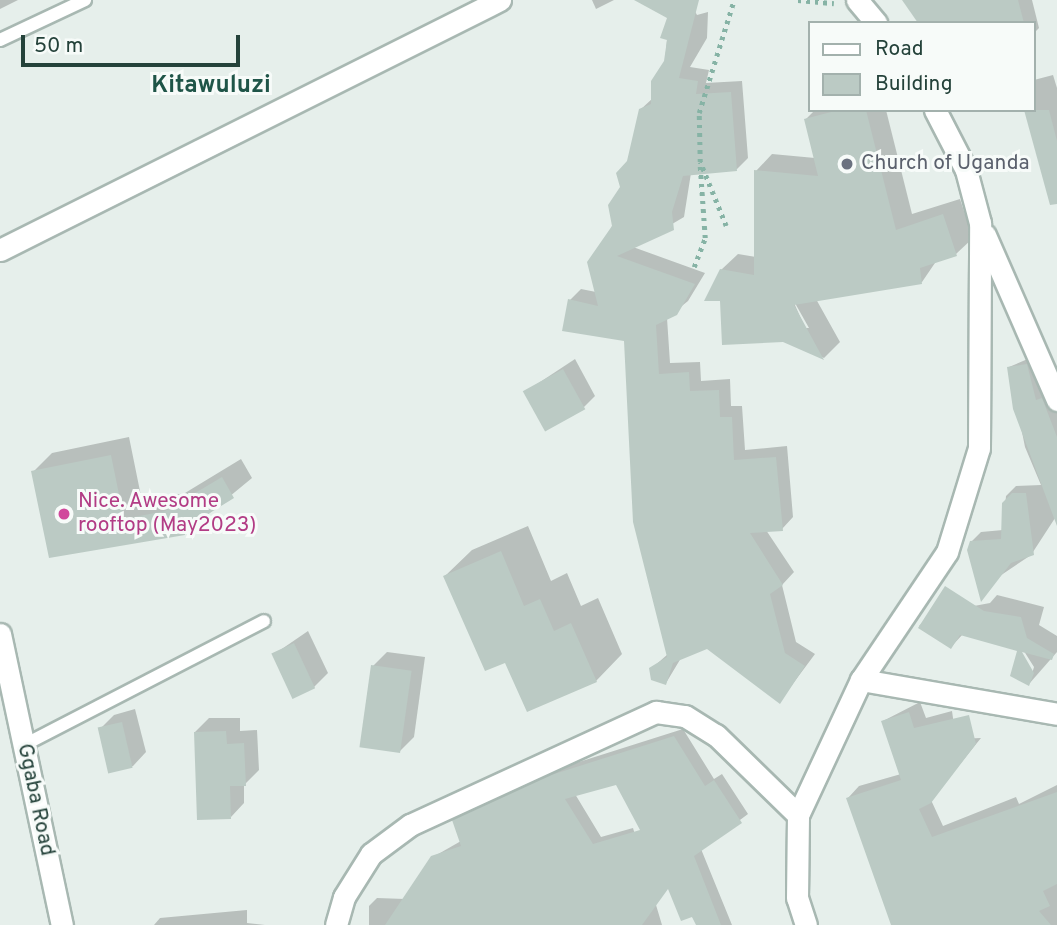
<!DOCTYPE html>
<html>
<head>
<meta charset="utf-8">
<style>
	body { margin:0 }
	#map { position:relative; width:1057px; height:925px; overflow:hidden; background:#e6efeb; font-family:Overpass,sans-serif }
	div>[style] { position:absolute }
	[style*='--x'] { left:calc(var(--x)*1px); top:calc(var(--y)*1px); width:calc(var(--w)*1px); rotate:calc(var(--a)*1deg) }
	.shadow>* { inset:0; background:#0003 }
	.building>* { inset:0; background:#bbcac4; transform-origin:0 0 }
	.path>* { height:4.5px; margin-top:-2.25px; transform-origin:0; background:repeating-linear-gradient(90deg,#86b3a5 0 3.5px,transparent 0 8.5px) }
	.roads { filter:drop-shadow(2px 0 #a8b8b2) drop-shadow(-2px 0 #a8b8b2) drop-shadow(0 2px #a8b8b2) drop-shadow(0 -2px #a8b8b2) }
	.lane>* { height:12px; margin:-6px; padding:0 6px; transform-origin:6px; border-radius:6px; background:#fff }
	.street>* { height:21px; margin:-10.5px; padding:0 10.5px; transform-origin:10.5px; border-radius:10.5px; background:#fff }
	.secondary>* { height:21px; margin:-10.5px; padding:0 10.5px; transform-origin:10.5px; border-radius:10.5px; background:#fff }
	.dots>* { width:19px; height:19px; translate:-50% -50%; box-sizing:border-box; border:4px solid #f7fbf9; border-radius:50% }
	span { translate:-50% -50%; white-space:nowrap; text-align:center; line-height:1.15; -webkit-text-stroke:6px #f7fbf9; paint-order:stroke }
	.worship-label { font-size:21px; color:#5b616d }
	.left { translate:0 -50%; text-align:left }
	.hotel-label { font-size:21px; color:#b23c85 }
	.street-label { font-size:21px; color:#24423a }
	.quarter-label { font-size:24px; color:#1f5548; font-weight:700 }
	.legend { position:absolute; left:808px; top:21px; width:228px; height:91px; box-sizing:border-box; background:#f7fbf9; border:2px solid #a3b1ad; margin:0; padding:9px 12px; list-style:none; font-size:21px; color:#24423a }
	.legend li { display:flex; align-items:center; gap:14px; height:35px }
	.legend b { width:35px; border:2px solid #a3b1ad }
	.scale { position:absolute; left:21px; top:35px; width:219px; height:32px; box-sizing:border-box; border:4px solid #24423a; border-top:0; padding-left:9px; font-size:21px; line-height:24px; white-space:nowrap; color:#24423a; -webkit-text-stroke:5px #f7fbf9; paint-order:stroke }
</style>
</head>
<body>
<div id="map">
	<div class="shadow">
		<div style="clip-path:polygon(0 0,18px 0,0 9px)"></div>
		<div style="clip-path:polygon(592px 0,614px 0,596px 9px)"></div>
		<div style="clip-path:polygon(637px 0,689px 0,697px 15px,708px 12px,707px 38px,690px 67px,709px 70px,706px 83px,742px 81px,748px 158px,737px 169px,691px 173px,684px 217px,633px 247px,705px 273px,688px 301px,667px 318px,670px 363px,700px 362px,701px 381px,730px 379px,731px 406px,742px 406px,745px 450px,787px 446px,793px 517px,782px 529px,766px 530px,794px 572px,782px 585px,796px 642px,815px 654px,780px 701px,707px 647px,681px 658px,666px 683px,651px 669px,668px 654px,626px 339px,570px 300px,581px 289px,596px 292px,640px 110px,653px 98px,665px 62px,669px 17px)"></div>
		<div style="clip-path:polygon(904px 0,1032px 0,1039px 28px,1034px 33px,1034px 23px,933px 23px)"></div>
		<div style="clip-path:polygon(1053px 75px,1057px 88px,1057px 200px,1034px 110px,1034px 80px)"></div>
		<div style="clip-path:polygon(evenodd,815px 110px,886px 110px,912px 214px,960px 199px,973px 238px,956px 254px,937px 260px,922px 282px,816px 299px,840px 342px,824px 358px,783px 340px,721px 270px,738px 254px,756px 257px,756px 171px,772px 154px,815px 158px,805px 120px,815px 110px,791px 296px,809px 328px,805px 328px,791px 296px)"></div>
		<div style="clip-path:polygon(1037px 355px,1057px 410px,1057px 515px,1031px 555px,979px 590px,971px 542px,981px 532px,1003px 530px,1006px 496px,1016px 486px,1041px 485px,1025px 447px,1009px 367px)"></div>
		<div style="clip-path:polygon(575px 359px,595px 396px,584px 407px,525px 392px)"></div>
		<div style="clip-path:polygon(129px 437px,142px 501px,185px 493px,241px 459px,252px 478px,184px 534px,51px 556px,33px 472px,52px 453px)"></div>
		<div style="clip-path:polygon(528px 526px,551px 581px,567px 573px,581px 606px,598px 598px,622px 654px,596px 681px,506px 661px,445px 576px,472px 550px)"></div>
		<div style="clip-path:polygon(997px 595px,1044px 607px,1039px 625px,1057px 636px,1057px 652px,1029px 684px,1034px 667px,1022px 648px,963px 634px,951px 647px,919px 626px,931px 614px,990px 603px)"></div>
		<div style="clip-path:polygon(308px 631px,328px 673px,314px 687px,273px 655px)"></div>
		<div style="clip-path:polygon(387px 652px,425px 657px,414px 737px,400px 751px,373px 666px)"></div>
		<div style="clip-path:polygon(920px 702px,926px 718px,952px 711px,956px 739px,981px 738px,931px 800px,943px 826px,1016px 797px,1019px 804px,1057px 785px,1057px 925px,894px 925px,848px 798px,859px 786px,901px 774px,883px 721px)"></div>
		<div style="clip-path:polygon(135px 709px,146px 752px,133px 766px,111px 772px,100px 729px,114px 715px)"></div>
		<div style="clip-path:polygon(209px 718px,240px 718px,240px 731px,257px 730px,259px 770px,244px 785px,244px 803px,231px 817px,195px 732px)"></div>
		<div style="clip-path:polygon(683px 729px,714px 779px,722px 774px,748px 814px,701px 849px,732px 925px,697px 925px,617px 783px,575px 794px,601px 837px,633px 828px,662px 925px,369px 925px,369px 906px,377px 898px,405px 899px,433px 857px,461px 841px,454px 821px,462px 813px,560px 768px)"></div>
		<div style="clip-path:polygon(247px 910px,247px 923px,265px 925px,154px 925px,160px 918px)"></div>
	</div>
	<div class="building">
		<div style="clip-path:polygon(634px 0,699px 0,679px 78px,698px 81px,696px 94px,731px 92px,737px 171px,683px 176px,672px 212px,674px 230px,617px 256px,695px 284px,677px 315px,656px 325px,659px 374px,689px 372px,690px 391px,719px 390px,720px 417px,732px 417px,734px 460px,776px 457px,783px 531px,750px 533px,783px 585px,770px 594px,785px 653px,805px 666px,780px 704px,707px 649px,673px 663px,666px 685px,651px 680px,649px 668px,667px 657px,633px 522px,624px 341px,562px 331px,568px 299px,598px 306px,587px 262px,612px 226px,608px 205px,620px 187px,616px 173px,627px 161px,639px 109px,651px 104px,651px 81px,664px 61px,667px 40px,660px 38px,667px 18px)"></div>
		<div style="clip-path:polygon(902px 0,1018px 0,1024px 23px,918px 23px)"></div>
		<div style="clip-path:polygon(839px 110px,866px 110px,896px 230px,943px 214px,957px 256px,920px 268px,922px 284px,794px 305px,824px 360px,783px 342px,722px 345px,720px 301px,704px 301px,720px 269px,754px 275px,754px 170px,818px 176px,804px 119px)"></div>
		<div style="clip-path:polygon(1024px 110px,1049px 110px,1057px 141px,1057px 204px,1050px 205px)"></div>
		<div style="clip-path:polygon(1027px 364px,1036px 400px,1042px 398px,1057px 437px,1057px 526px,1013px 409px,1007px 367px)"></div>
		<div style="left:563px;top:369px;width:46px;height:46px;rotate:61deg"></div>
		<div style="clip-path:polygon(111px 455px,124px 519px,165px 511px,222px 477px,234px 498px,184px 529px,185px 535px,49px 558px,31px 471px)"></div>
		<div style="clip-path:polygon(1012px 493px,1026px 493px,1034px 555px,1011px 563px,981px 602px,967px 550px,970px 541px,1001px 539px,1002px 503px)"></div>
		<div style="clip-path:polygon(501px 551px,524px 606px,540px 599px,554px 631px,571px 623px,597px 682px,527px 712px,505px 663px,485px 671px,443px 576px)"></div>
		<div style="clip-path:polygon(945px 586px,984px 611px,1021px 617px,1027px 638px,1054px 654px,1052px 660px,1022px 652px,1034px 673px,1029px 686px,1010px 676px,1017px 651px,960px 635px,951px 649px,918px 628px)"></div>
		<div style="left:294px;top:643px;width:50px;height:25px;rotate:65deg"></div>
		<div style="left:371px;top:665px;width:41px;height:83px;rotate:8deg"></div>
		<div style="clip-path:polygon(909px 712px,914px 728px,969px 715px,976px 744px,931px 803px,919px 809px,932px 837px,1057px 792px,1057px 884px,1043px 891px,1050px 906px,1039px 911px,1051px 925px,891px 925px,846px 798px,901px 780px,881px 721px)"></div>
		<div style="left:122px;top:722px;width:47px;height:25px;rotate:77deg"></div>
		<div style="clip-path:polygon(226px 731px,227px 744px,244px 743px,246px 786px,230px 786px,231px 819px,197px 820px,194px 732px)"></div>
		<div style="clip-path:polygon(evenodd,674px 736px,705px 786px,714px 780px,742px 823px,694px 856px,721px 925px,696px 925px,692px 917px,681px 921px,668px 889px,642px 925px,385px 925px,431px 856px,461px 846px,452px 820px,551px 775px,674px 736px,616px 785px,640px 830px,593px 844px,565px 799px,616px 785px)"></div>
	</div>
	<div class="path">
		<div style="--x:798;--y:0;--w:36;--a:5"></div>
		<div style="--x:726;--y:226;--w:69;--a:-112.1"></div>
		<div style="--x:700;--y:162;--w:49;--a:-91.2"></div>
		<div style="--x:699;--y:113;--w:118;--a:-72.8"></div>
		<div style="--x:694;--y:267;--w:31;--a:-69"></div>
		<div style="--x:705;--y:238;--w:72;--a:-94"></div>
	</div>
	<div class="roads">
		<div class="lane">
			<div style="--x:0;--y:40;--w:94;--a:-25.2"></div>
			<div style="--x:24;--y:745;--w:270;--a:-27.3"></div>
		</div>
		<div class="street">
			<div style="--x:857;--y:0;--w:30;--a:50"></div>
			<div style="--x:985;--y:235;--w:180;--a:66.4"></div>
			<div style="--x:0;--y:250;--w:559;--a:-26.57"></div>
			<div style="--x:861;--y:680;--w:199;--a:9.8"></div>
			<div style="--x:336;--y:925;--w:29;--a:-74"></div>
			<div style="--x:344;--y:897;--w:51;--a:-57.9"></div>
			<div style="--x:371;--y:854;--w:49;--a:-36.6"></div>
			<div style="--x:410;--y:825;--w:271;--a:-24.7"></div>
			<div style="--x:656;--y:712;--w:29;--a:8"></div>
			<div style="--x:685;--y:716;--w:36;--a:32"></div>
			<div style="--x:716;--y:735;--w:115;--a:44.3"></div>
			<div style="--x:806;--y:925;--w:28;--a:-108"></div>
			<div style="--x:797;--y:898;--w:83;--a:-89.3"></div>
			<div style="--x:798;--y:815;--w:149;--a:-65"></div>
			<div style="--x:861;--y:680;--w:154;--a:-56.1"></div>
			<div style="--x:947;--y:552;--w:109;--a:-72.9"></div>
			<div style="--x:979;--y:448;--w:225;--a:-89.7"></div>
			<div style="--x:980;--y:223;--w:55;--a:-104.8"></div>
			<div style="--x:966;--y:170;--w:68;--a:-117.3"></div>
		</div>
		<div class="secondary">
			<div style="--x:0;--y:634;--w:298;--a:78"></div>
		</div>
	</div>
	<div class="dots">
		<div style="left:847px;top:164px;background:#6b7280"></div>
		<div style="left:64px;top:514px;background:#d1479c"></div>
	</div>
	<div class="worship-label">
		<span class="left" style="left:861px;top:164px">Church of Uganda</span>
	</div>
	<div class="hotel-label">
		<span class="left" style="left:78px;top:514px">Nice. Awesome<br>rooftop (May2023)</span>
	</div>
	<div class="street-label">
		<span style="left:35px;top:800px;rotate:78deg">Ggaba Road</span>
	</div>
	<div class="quarter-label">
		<span style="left:211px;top:87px">Kitawuluzi</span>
	</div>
	<ul class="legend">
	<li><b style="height:9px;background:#fff"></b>Road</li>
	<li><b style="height:19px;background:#bbcac4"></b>Building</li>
	</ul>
	<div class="scale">50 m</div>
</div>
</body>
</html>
